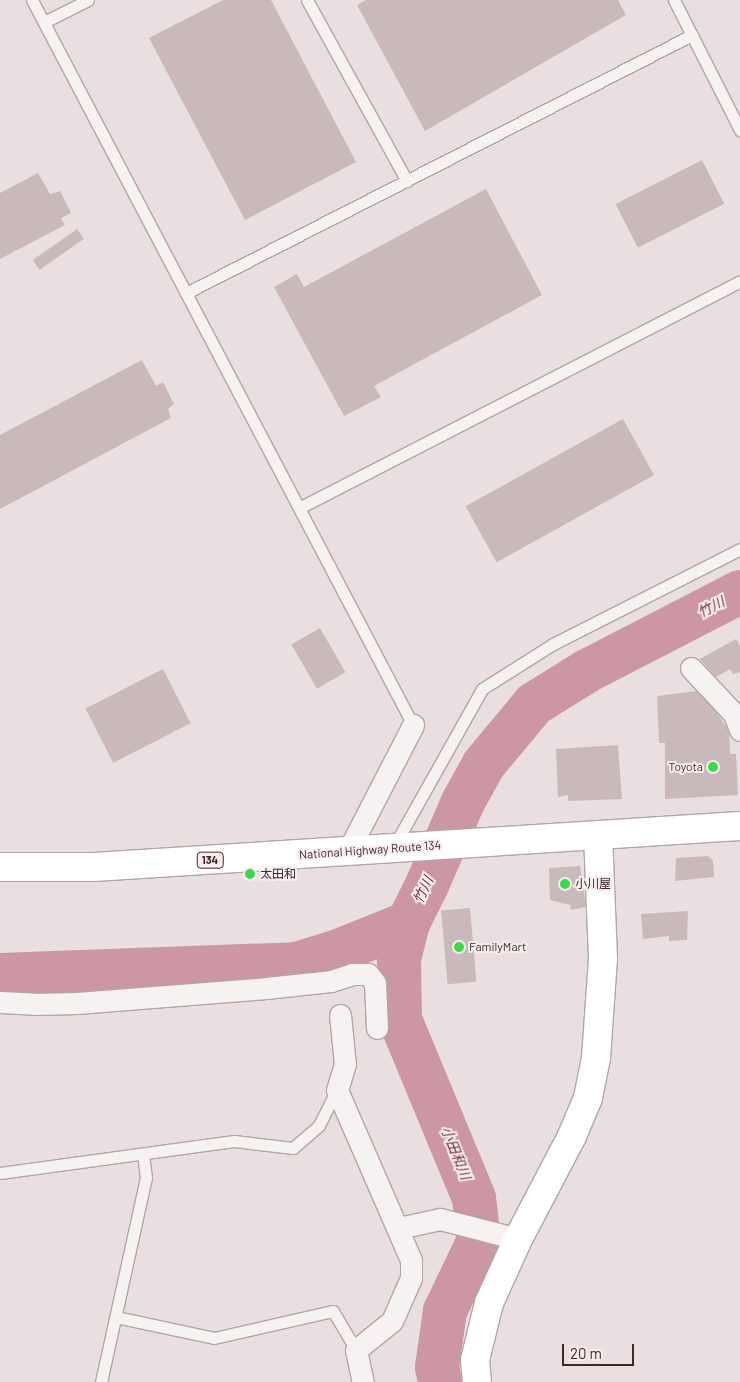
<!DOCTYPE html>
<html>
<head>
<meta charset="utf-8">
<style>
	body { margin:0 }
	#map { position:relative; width:740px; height:1382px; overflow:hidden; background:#e9dfe0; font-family:Barlow,"Noto Sans JP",sans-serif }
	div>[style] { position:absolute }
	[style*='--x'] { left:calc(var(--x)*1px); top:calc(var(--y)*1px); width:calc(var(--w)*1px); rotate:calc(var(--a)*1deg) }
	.river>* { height:44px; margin:-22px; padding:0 22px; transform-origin:22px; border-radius:22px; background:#cc97a2 }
	.building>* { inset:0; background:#cab9ba; transform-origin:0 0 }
	.roads { filter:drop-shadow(1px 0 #b4a4a5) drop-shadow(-1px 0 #b4a4a5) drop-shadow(0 1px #b4a4a5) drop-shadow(0 -1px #b4a4a5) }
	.lane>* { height:11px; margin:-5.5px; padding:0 5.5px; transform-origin:5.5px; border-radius:5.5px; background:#f7f2f2 }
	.street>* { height:21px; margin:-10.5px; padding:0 10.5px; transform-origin:10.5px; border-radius:10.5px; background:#f7f2f2 }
	.secondary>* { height:28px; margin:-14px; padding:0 14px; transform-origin:14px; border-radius:14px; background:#fff }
	.highway>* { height:28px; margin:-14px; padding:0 14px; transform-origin:14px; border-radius:14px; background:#fff }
	.dots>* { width:14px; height:14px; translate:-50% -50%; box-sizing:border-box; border:2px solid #f7eef0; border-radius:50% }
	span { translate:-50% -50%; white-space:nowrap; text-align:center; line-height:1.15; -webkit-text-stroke:4px #f7eef0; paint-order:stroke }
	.shield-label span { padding:1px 4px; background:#f7eef0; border:1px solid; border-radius:4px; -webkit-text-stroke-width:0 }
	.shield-label { font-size:11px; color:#422629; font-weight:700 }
	.poi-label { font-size:12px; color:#422629 }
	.right { translate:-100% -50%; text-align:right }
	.left { translate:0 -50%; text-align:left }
	.street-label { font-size:12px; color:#422629 }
	.water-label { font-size:14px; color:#792d3b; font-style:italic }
	.scale { position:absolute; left:562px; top:1344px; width:72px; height:22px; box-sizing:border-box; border:2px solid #422629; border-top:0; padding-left:6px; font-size:15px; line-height:18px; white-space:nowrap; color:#422629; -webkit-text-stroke:4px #f7eef0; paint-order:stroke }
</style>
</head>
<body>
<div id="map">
	<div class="river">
		<div style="--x:0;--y:975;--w:296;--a:-2.1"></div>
		<div style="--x:296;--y:964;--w:42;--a:-16.7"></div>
		<div style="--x:336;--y:952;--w:78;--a:-21.9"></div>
		<div style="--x:440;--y:1382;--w:15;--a:-101"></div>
		<div style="--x:437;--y:1367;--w:57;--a:-81.9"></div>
		<div style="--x:445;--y:1311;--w:79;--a:-64.4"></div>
		<div style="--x:479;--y:1240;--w:42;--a:-96.8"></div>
		<div style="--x:474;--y:1198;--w:194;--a:-112.5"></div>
		<div style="--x:400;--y:1019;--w:60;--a:-91"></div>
		<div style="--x:399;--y:959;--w:37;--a:-76"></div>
		<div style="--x:408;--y:923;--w:42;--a:-63.4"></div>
		<div style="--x:427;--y:885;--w:90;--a:-66.6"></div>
		<div style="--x:463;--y:802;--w:43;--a:-61.1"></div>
		<div style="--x:484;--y:764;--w:78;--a:-50.2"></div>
		<div style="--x:534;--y:704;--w:62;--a:-31.9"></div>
		<div style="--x:587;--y:671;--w:172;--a:-27.3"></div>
	</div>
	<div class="building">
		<div style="clip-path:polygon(223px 0,271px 0,356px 162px,245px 220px,149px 38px)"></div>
		<div style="clip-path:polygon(366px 0,618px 0,626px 15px,425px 131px,357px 5px)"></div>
		<div style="left:702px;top:160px;width:49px;height:97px;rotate:63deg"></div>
		<div style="clip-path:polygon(38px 173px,50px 194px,60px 191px,71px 213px,61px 218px,65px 225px,0 259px,0 193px)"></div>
		<div style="clip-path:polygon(486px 189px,542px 295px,374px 386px,381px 397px,344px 416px,274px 287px,297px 274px,304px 287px)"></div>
		<div style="left:77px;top:229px;width:12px;height:54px;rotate:55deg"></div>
		<div style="clip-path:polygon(142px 360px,156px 386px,163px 382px,174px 404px,168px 409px,171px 418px,0 509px,0 435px)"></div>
		<div style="left:623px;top:419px;width:64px;height:180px;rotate:61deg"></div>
		<div style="left:320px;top:628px;width:51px;height:33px;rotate:60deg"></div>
		<div style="clip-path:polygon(736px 639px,740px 646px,740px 672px,733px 674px,730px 669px,716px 677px,700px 659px)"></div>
		<div style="left:163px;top:669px;width:61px;height:87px;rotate:63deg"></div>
		<div style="clip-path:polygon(697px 691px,714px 709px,729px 730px,730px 754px,736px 754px,738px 795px,665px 799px,665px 743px,659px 743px,657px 696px)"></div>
		<div style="clip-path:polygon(618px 745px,622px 799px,568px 801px,568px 795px,558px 797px,556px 749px)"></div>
		<div style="clip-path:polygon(708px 856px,713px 861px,714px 877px,675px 881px,676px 858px)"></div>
		<div style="clip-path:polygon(580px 866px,586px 907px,571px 910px,570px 905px,550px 900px,549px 868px)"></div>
		<div style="left:470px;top:908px;width:74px;height:29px;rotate:85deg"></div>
		<div style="clip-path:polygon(688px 911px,687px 940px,669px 941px,669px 936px,643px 939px,641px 914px)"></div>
	</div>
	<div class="roads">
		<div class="lane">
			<div style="--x:32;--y:0;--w:819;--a:62.28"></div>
			<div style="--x:307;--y:0;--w:207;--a:61.1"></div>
			<div style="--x:674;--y:0;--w:146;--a:63.1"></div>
			<div style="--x:44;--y:22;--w:49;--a:-26.6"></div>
			<div style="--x:186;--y:293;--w:568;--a:-27.02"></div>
			<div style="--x:299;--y:508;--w:496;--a:-27.2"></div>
			<div style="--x:394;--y:846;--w:180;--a:-60.7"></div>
			<div style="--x:482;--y:689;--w:84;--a:-32.4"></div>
			<div style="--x:553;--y:644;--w:210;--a:-26.9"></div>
			<div style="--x:0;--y:1173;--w:236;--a:-7.8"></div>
			<div style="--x:234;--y:1141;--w:59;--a:6.8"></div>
			<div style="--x:293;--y:1148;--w:35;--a:-41"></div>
			<div style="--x:319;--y:1125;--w:39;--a:-63"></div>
			<div style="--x:116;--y:1317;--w:100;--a:12.1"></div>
			<div style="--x:214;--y:1338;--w:122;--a:-12.8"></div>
			<div style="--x:333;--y:1311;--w:45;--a:59.5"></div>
			<div style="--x:101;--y:1382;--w:209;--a:-77.6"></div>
			<div style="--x:146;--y:1178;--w:23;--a:-97"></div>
		</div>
		<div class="street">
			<div style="--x:691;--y:668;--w:63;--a:46.9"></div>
			<div style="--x:734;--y:714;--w:17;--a:69"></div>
			<div style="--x:348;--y:851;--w:142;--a:-62.7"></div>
			<div style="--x:0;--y:1002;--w:35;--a:3"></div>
			<div style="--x:35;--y:1004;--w:42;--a:-1.4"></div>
			<div style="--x:77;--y:1003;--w:190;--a:-4.5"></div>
			<div style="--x:266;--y:988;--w:65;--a:-6.1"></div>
			<div style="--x:331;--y:981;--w:22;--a:-18"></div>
			<div style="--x:352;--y:974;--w:16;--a:0"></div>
			<div style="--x:368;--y:974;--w:11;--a:52"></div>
			<div style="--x:375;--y:983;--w:45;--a:87.5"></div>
			<div style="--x:340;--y:1015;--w:49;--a:84.2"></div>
			<div style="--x:345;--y:1064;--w:27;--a:107"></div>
			<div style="--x:337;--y:1090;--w:185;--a:66.5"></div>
			<div style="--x:411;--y:1260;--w:18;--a:90"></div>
			<div style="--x:411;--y:1278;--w:47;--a:113.8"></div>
			<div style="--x:392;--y:1321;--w:46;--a:141.1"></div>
			<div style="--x:356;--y:1350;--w:33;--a:78"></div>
			<div style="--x:399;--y:1228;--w:42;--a:-12.4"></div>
			<div style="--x:440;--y:1219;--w:81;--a:14.4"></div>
		</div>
		<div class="secondary">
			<div style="--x:477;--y:1382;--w:22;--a:-95"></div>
			<div style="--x:475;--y:1360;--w:59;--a:-76.2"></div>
			<div style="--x:489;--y:1303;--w:70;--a:-65.6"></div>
			<div style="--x:518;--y:1239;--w:116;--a:-62.3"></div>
			<div style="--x:572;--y:1136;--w:41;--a:-67.2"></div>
			<div style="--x:588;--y:1098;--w:41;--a:-78.7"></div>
			<div style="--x:596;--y:1058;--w:99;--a:-86"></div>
			<div style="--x:603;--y:959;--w:123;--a:-92.3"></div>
		</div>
		<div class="highway">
			<div style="--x:0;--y:867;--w:94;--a:0"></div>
			<div style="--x:94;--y:867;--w:647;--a:-3.63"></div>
		</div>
	</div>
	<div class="dots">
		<div style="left:713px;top:767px;background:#39d94c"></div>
		<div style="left:250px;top:874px;background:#39d94c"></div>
		<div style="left:565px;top:884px;background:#39d94c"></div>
		<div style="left:459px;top:947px;background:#39d94c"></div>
	</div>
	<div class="shield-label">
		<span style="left:210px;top:860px">134</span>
	</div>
	<div class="poi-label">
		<span class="right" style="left:703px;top:767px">Toyota</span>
		<span class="left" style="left:260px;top:874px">太田和</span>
		<span class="left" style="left:575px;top:884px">小川屋</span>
		<span class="left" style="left:469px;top:947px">FamilyMart</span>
	</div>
	<div class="street-label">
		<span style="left:370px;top:850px;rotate:-4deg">National Highway Route 134</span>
	</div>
	<div class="water-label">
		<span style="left:711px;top:607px;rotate:-27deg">竹川</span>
		<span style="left:423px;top:890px;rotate:-65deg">竹川</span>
		<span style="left:456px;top:1153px;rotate:68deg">小田和川</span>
	</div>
	<div class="scale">20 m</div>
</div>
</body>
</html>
